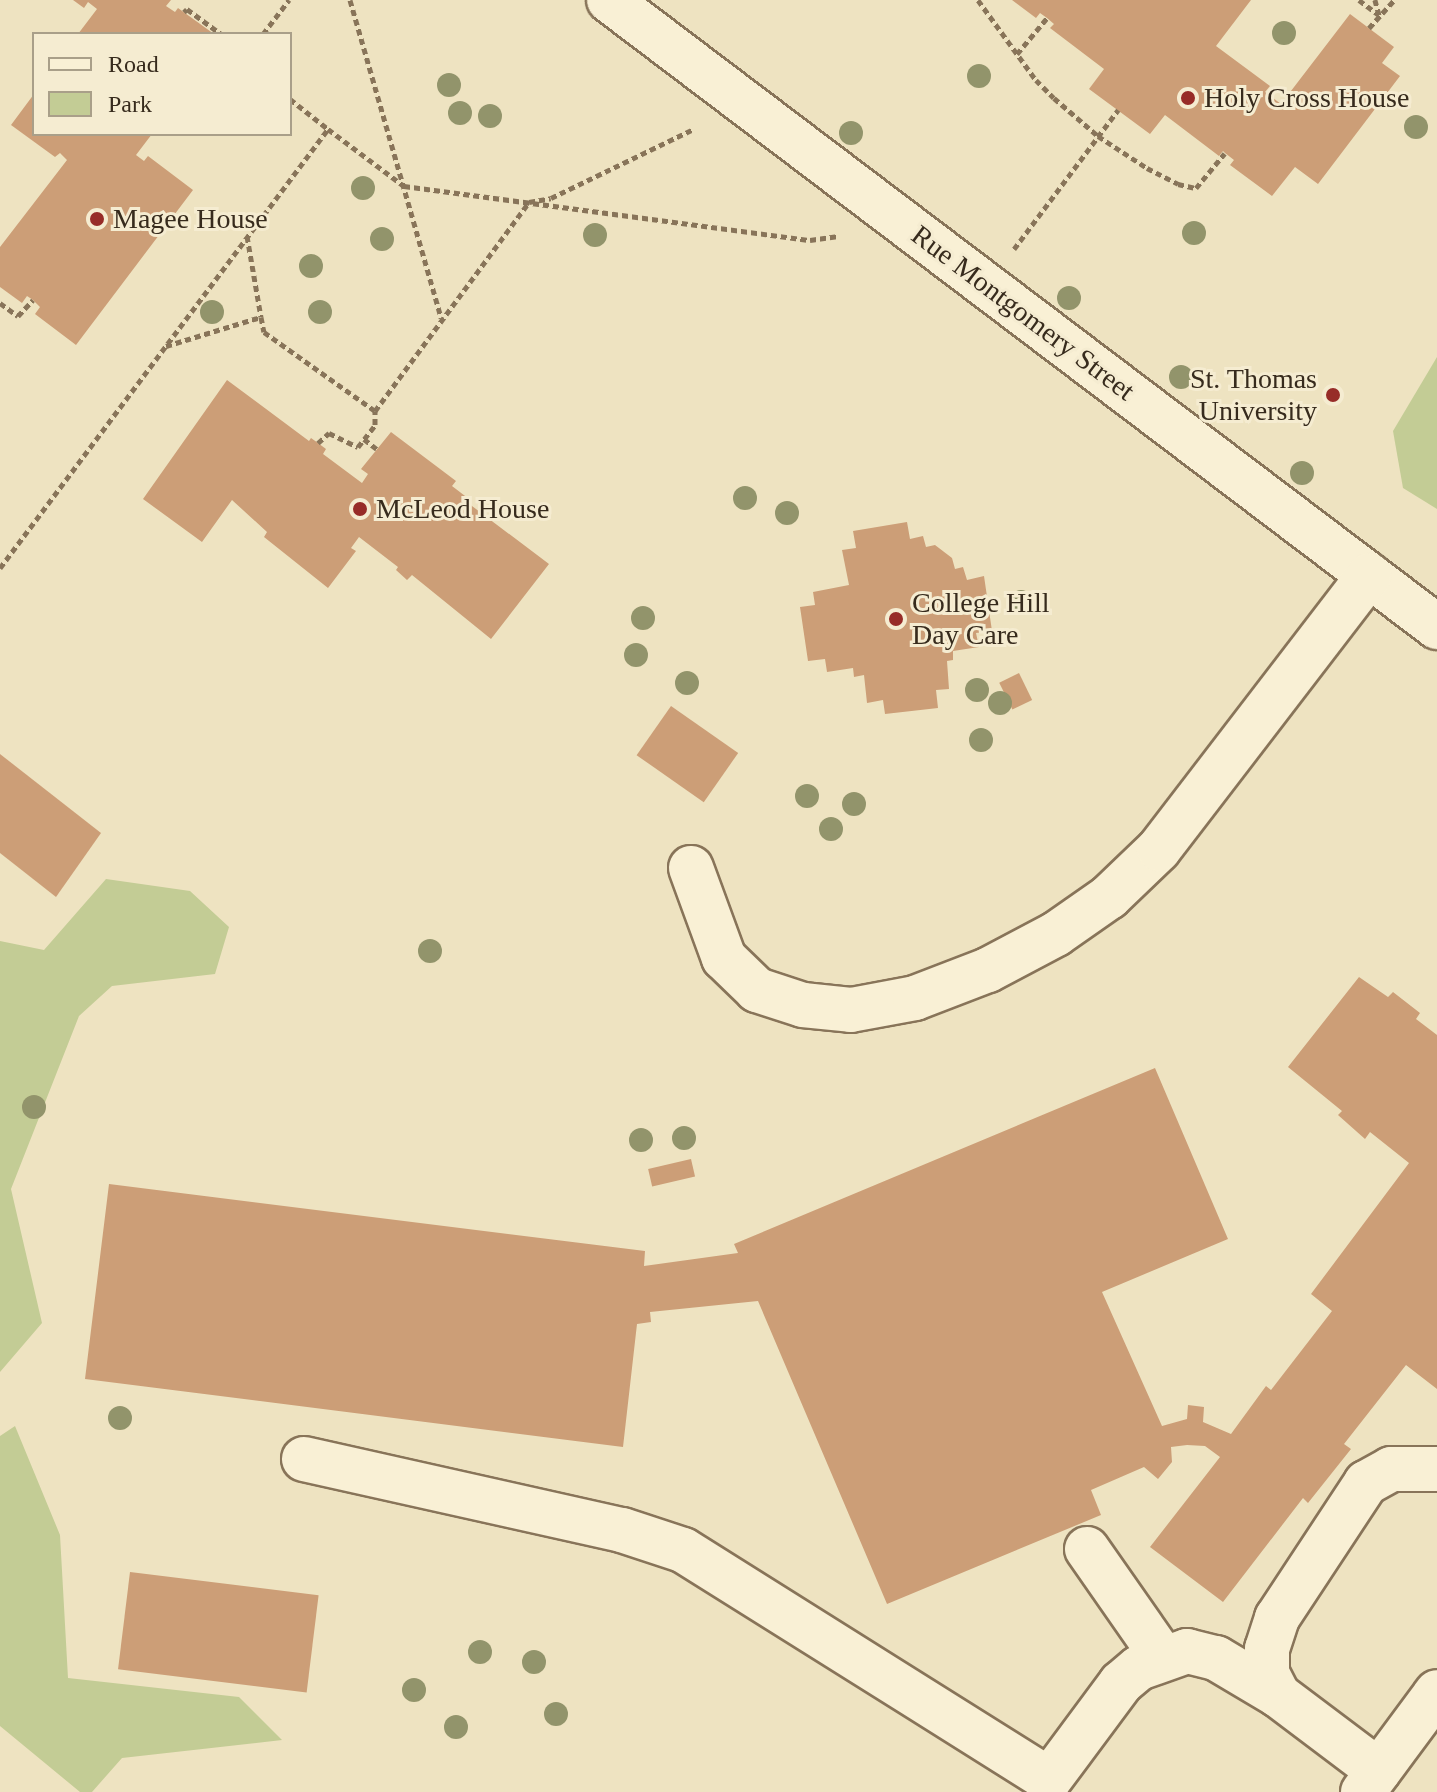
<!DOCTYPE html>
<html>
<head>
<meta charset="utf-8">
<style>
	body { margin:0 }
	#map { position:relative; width:1437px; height:1792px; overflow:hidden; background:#eee3c1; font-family:Georgia,serif }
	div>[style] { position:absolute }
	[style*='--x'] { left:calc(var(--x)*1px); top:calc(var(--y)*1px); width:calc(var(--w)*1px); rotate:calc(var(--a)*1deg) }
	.green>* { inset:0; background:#c3cc95 }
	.building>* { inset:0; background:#cc9e77; transform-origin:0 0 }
	.path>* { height:5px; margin-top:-2.5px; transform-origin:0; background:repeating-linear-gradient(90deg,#887459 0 6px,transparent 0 10px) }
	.roads { filter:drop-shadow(2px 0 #887459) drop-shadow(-2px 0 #887459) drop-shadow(0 2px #887459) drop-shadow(0 -2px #887459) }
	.minor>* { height:44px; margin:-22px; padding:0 22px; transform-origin:22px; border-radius:22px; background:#f9f0d5 }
	.trees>* { width:24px; height:24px; margin:-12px; border-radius:50%; background:#92946b }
	.dots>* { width:22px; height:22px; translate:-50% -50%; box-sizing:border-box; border:4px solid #f5ecd1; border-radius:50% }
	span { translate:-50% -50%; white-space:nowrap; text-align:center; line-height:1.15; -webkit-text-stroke:6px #f5ecd1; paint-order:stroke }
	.poi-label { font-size:28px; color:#372b1d }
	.left { translate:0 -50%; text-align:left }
	.right { translate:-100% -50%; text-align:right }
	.street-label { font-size:28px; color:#372b1d }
	.legend { position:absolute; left:32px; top:32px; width:260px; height:104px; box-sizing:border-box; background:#f5ecd1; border:2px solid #a99f89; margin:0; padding:10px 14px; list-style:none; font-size:24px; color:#372b1d }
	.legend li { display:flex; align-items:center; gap:16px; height:40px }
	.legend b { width:40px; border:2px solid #a99f89 }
</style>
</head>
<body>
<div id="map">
	<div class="green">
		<div style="clip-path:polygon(1437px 357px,1437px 509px,1403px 488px,1393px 431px)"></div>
		<div style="clip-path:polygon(106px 879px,190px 891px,229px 927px,215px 974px,112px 986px,79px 1016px,11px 1189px,42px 1323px,0 1372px,0 941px,44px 950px)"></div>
		<div style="clip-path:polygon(15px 1426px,60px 1535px,68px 1678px,239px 1697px,282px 1740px,122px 1758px,92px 1792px,80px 1792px,0 1726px,0 1436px)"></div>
	</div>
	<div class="building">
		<div style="clip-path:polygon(73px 0,171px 0,166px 6px,175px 12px,178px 8px,214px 34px,78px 34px,97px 9px,88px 2px,84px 8px)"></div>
		<div style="clip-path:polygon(1012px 0,1251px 0,1216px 46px,1270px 86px,1265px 92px,1281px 104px,1350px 14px,1394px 47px,1382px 63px,1400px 76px,1318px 184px,1295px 167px,1272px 196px,1230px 165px,1234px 160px,1225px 153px,1223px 151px,1219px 156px,1165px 115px,1150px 134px,1089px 89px,1104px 69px,1050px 28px,1054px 24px,1047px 18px,1040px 13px,1036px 18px)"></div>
		<div style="clip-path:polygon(34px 94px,34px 134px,152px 134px,136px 155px,144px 161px,148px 156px,193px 190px,76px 345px,35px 314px,40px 307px,33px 300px,27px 296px,22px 303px,0 287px,0 247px,67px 160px,60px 153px,55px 157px,11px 125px)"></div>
		<div style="clip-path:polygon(227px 380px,309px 441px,311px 438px,318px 443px,326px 449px,323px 454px,362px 483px,368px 474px,361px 469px,391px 432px,456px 481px,452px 486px,469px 499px,468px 503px,549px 564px,491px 639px,412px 575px,407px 580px,396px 570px,398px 567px,359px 537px,351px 548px,356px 551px,328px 588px,264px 537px,267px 532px,232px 500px,202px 542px,143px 499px)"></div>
		<div style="clip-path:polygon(907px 522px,910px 539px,923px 536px,926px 547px,935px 545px,952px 558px,955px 569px,963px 567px,967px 580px,984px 576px,992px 631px,976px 633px,979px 647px,953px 651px,953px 660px,947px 661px,949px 689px,936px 690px,938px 708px,885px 714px,883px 700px,867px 703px,864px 675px,854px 677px,853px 668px,827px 672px,825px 659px,808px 661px,800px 607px,815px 605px,813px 592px,849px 585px,842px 550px,856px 548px,853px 531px)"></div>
		<div style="left:1019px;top:673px;width:30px;height:22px;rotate:64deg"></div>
		<div style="left:671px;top:706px;width:82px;height:60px;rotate:35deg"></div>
		<div style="clip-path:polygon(0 754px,101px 833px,56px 897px,0 853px)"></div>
		<div style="clip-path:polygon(1359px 977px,1388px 997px,1393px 992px,1420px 1013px,1416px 1019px,1437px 1035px,1437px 1389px,1406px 1365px,1344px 1444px,1351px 1449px,1308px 1503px,1303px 1498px,1223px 1602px,1150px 1547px,1220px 1457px,1205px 1446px,1187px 1445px,1171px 1447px,1172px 1462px,1158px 1479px,1144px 1467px,1091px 1490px,1101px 1515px,887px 1604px,758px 1301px,650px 1312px,651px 1322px,637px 1324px,623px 1447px,85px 1379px,109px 1184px,645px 1251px,644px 1266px,738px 1253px,734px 1244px,1155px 1068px,1228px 1239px,1102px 1292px,1162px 1426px,1187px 1419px,1188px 1405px,1204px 1407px,1203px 1422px,1231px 1434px,1266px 1386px,1271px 1390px,1332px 1311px,1311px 1294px,1409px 1163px,1370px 1132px,1365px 1139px,1338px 1115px,1342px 1111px,1288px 1067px)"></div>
		<div style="left:691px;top:1159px;width:18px;height:44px;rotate:77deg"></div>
		<div style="left:130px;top:1572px;width:190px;height:98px;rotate:7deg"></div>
	</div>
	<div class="path">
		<div style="--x:350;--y:0;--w:331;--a:74"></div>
		<div style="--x:978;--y:0;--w:99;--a:54.1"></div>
		<div style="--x:1036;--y:80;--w:25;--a:45"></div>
		<div style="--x:1054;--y:98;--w:58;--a:40.8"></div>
		<div style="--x:1098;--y:136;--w:59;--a:33.1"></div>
		<div style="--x:1147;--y:168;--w:35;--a:27"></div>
		<div style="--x:1178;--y:184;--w:18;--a:13"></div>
		<div style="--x:1196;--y:188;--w:45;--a:-50.4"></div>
		<div style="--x:1359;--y:0;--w:25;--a:37"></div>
		<div style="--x:1379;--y:15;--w:16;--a:-105"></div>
		<div style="--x:184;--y:12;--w:4;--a:-45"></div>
		<div style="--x:187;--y:9;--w:42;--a:36.3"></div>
		<div style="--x:1369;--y:28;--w:38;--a:-48"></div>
		<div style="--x:263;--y:34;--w:43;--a:-52.6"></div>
		<div style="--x:1017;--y:54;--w:47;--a:-50.2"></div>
		<div style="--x:290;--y:99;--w:48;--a:38.3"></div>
		<div style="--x:247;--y:236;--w:82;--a:80.2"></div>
		<div style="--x:1014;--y:249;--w:174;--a:-53.2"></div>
		<div style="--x:0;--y:303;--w:22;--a:36"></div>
		<div style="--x:18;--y:316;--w:22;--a:-47"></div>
		<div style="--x:166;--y:346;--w:99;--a:-17"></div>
		<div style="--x:261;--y:317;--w:15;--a:79"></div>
		<div style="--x:264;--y:332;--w:136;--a:35.4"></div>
		<div style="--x:375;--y:411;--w:260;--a:-53.6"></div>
		<div style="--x:529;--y:202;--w:22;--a:-10"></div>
		<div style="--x:551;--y:198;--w:159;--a:-25.8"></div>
		<div style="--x:364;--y:439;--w:16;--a:38"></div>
		<div style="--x:318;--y:443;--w:15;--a:-42"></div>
		<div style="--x:329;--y:433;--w:32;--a:26"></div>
		<div style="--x:358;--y:447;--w:28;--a:-52"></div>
		<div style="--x:375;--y:425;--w:14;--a:-90"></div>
		<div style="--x:0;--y:568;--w:548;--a:-53.23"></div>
		<div style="--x:328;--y:129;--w:95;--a:36.9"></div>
		<div style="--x:404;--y:186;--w:410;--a:7.6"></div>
		<div style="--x:810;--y:240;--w:27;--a:-8"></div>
	</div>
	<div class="roads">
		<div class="minor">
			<div style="--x:609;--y:0;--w:1039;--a:37.13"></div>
			<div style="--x:691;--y:868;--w:96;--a:69.9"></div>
			<div style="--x:724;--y:958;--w:46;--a:44.1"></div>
			<div style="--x:757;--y:990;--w:48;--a:18.1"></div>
			<div style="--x:803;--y:1005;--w:48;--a:5.9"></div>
			<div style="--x:851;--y:1010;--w:65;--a:-10.6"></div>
			<div style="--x:915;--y:998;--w:78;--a:-21"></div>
			<div style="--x:988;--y:970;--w:77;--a:-27.9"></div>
			<div style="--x:1056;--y:934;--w:65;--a:-34.9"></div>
			<div style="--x:1109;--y:897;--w:69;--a:-43.8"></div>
			<div style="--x:1159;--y:849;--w:345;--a:-52.5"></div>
			<div style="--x:304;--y:1459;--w:326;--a:12.6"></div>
			<div style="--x:622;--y:1530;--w:64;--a:18.2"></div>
			<div style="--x:683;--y:1550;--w:432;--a:32.1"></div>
			<div style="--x:1049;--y:1780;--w:121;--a:-53.4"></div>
			<div style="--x:1121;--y:1683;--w:23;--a:-40"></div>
			<div style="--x:1139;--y:1668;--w:51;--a:-19.5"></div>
			<div style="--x:1187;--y:1651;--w:30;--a:14"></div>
			<div style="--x:1216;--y:1658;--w:72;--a:30.8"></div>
			<div style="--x:1278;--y:1695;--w:126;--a:37"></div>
			<div style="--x:1087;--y:1549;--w:133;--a:55.1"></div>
			<div style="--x:1278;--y:1695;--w:25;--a:-117"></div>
			<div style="--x:1267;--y:1673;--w:24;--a:-90"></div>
			<div style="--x:1267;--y:1649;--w:33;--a:-72"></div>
			<div style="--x:1277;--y:1618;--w:162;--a:-56.6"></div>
			<div style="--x:1366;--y:1483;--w:29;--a:-29"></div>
			<div style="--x:1391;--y:1469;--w:46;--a:0"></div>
			<div style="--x:1363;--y:1792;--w:124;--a:-53.5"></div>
		</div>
	</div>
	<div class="trees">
		<div style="left:1284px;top:33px"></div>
		<div style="left:979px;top:76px"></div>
		<div style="left:449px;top:85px"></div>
		<div style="left:460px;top:113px"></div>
		<div style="left:490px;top:116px"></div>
		<div style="left:1416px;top:127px"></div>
		<div style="left:851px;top:133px"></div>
		<div style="left:363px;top:188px"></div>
		<div style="left:1194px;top:233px"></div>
		<div style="left:595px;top:235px"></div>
		<div style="left:382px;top:239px"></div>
		<div style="left:311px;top:266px"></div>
		<div style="left:1069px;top:298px"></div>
		<div style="left:212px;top:312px"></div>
		<div style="left:320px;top:312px"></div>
		<div style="left:1181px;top:377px"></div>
		<div style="left:1302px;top:473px"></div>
		<div style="left:745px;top:498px"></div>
		<div style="left:787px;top:513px"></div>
		<div style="left:1021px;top:602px"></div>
		<div style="left:643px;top:618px"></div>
		<div style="left:636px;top:655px"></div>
		<div style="left:687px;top:683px"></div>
		<div style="left:977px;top:690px"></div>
		<div style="left:1000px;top:703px"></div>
		<div style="left:981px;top:740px"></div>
		<div style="left:807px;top:796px"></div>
		<div style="left:854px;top:804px"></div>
		<div style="left:831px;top:829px"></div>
		<div style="left:430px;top:951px"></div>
		<div style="left:34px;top:1107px"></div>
		<div style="left:684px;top:1138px"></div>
		<div style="left:641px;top:1140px"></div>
		<div style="left:120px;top:1418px"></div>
		<div style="left:480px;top:1652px"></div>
		<div style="left:534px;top:1662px"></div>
		<div style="left:414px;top:1690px"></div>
		<div style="left:556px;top:1714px"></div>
		<div style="left:456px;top:1727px"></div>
	</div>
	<div class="dots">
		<div style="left:1188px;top:98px;background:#972c28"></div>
		<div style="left:97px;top:219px;background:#972c28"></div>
		<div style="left:1333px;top:395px;background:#972c28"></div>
		<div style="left:360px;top:509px;background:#972c28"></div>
		<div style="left:896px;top:619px;background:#972c28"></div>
	</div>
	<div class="poi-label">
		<span class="left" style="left:1204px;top:98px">Holy Cross House</span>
		<span class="left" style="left:113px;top:219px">Magee House</span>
		<span class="right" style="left:1317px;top:395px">St. Thomas<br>University</span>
		<span class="left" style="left:376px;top:509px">McLeod House</span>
		<span class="left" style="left:912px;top:619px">College Hill<br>Day Care</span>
	</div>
	<div class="street-label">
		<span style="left:1023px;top:313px;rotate:37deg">Rue Montgomery Street</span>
	</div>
	<ul class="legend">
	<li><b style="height:10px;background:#f9f0d5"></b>Road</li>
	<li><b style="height:22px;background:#c3cc95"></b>Park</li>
	</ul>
</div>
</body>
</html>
